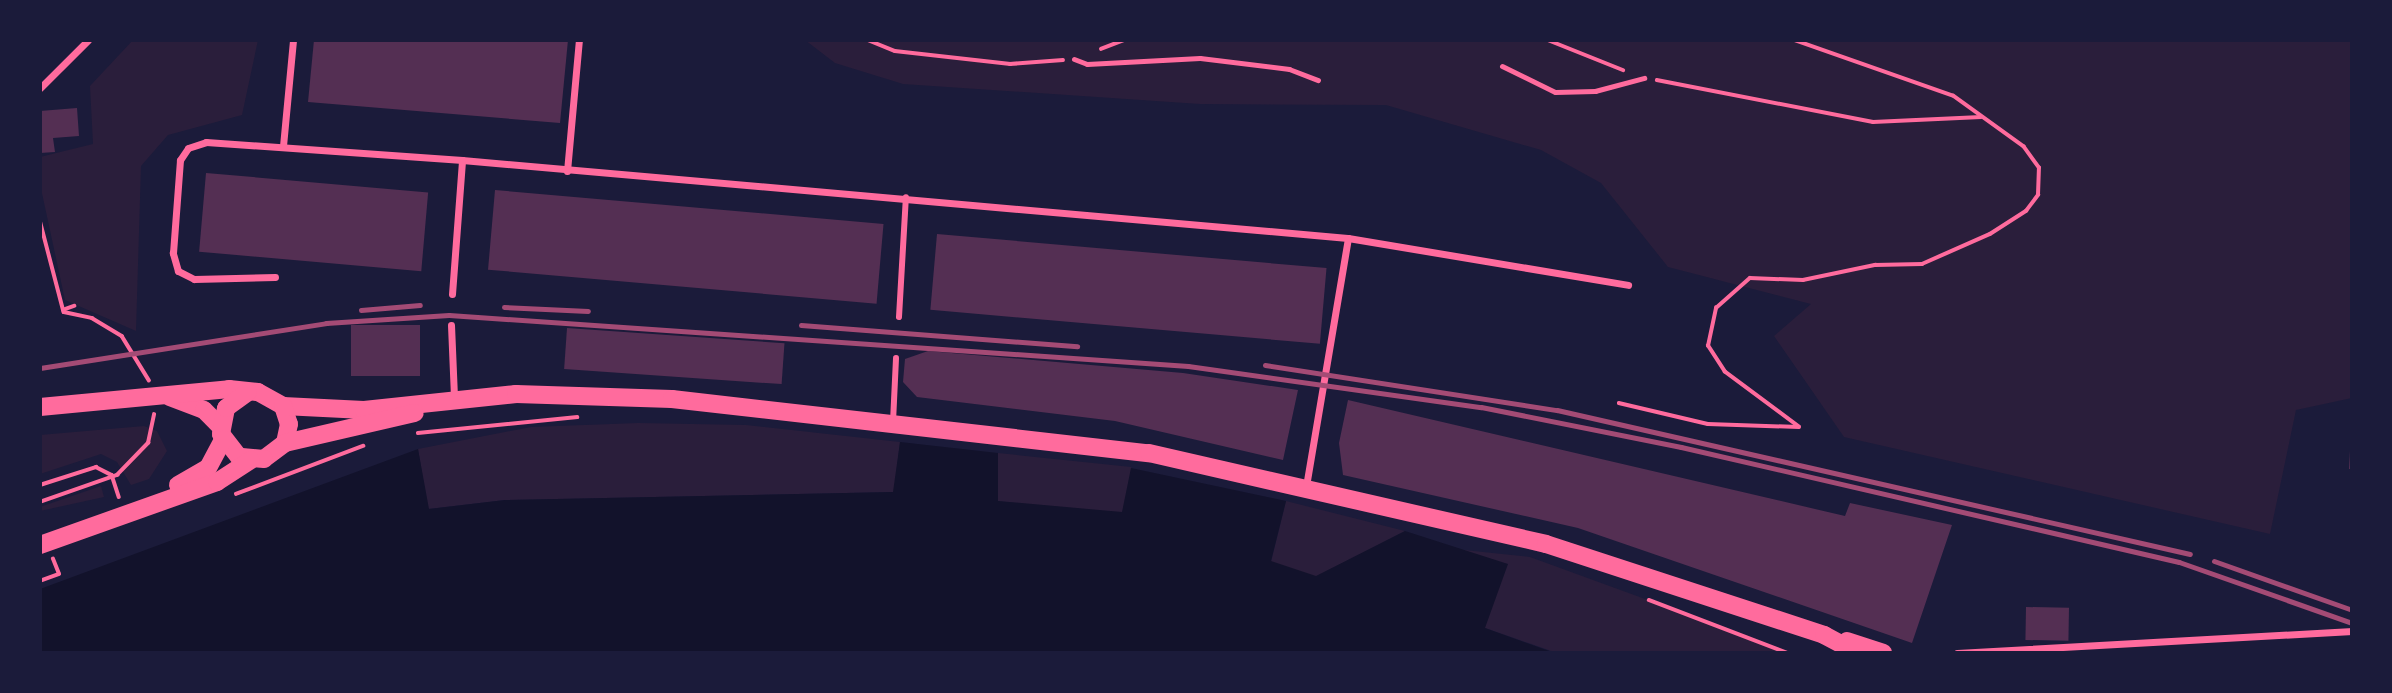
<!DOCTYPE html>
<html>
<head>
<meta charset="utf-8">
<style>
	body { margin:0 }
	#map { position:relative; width:2392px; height:693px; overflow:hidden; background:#1b1b3a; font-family:"Space Grotesk",sans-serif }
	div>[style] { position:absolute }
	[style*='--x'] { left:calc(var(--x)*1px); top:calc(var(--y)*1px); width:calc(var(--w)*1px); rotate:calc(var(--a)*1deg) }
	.green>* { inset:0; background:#2a1e3b; transform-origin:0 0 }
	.water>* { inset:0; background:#12122b }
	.building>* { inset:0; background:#542f53; transform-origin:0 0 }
	.path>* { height:3.5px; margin:-1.75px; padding:0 1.75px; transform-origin:1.75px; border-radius:1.75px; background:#ff6b9d }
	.service>* { height:5px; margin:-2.5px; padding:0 2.5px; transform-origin:2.5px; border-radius:2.5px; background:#ff6b9d }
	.pedestrian>* { height:6px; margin:-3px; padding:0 3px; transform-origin:3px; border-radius:3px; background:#ff6b9d }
	.minor>* { height:7px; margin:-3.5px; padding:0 3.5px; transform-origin:3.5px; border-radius:3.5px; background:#ff6b9d }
	.primary>* { height:18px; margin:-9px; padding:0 9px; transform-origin:9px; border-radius:9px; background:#ff6b9d }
	.rail>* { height:5px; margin:-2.5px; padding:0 2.5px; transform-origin:2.5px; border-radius:2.5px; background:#a44b75 }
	span { translate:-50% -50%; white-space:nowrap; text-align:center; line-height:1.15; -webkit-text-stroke:7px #1b1b3a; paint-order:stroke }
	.frame { position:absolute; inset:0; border:42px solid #1b1b3a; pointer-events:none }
</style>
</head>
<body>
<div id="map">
	<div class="green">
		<div style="clip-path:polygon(133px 40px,258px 40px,242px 115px,168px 135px,141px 166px,136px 331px,65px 300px,40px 184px,40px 157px,93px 144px,90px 86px)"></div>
		<div style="clip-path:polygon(805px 40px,2352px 40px,2352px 398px,2296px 410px,2270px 534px,1844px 437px,1774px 336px,1811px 304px,1668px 267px,1601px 183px,1541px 150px,1386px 105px,1200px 104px,903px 84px,835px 63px)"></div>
		<div style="clip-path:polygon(638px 423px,746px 425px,900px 442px,894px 492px,505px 500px,428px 509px,418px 449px,531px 427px)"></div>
		<div style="clip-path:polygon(144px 426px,157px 431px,167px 451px,149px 479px,131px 485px,117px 462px,101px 454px,40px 474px,40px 435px)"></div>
		<div style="left:998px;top:453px;width:134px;height:48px;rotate:6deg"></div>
		<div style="clip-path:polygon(101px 486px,104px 497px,40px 511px,40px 507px)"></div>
		<div style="clip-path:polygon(1286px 501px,1405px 531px,1316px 577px,1271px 562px)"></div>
		<div style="clip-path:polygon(1464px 550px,1530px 557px,1793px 653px,1557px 653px,1485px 628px)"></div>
	</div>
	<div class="water">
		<div style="clip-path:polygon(900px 442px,998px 453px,998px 501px,1122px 512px,1131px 468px,1286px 501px,1271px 561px,1316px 576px,1405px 531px,1508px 564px,1485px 628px,1555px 653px,40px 653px,40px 589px,418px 449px,429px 509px,505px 500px,893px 492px)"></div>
	</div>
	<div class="building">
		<div style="clip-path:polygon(314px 40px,568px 40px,560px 123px,308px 102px)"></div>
		<div style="clip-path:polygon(77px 108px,79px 136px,53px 138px,55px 152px,40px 153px,40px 111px)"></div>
		<div style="left:206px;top:173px;width:223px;height:79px;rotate:5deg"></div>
		<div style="left:495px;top:190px;width:390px;height:80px;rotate:5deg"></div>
		<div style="left:937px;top:234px;width:391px;height:76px;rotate:5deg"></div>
		<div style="left:351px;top:325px;width:69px;height:51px"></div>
		<div style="left:567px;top:328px;width:218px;height:41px;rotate:4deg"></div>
		<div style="clip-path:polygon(928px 351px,1183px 373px,1298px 390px,1283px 460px,1115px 421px,917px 397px,903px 382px,905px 359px)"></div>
		<div style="clip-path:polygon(1348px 400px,1845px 516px,1850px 503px,1952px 525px,1912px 643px,1578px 528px,1343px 475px,1339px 443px)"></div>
		<div style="clip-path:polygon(2350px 451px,2352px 451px,2352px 469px,2349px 469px)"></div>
		<div style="left:2026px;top:607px;width:43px;height:33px;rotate:1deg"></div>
	</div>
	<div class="path">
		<div style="--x:868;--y:40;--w:29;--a:22"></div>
		<div style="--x:895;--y:51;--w:116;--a:6.4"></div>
		<div style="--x:1010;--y:64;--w:53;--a:-4.3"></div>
		<div style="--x:1548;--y:40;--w:81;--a:21.8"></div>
		<div style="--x:1101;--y:49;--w:26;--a:-21"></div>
		<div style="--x:1657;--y:80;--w:220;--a:11"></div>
		<div style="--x:1873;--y:122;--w:108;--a:-2.7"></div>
		<div style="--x:40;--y:220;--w:95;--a:75.4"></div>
		<div style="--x:64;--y:312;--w:29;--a:12"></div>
		<div style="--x:92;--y:318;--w:35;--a:31"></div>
		<div style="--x:122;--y:336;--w:52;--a:58.5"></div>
		<div style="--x:63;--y:310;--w:12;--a:-20"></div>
		<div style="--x:1619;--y:403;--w:91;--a:13.3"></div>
		<div style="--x:1708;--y:424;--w:91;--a:1.9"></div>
		<div style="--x:1799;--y:427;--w:92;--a:-143.4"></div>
		<div style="--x:1725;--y:372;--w:31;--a:-123"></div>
		<div style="--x:1708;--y:346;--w:39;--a:-78"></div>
		<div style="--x:1716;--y:308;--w:45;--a:-41.4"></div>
		<div style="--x:1750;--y:278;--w:53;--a:2.2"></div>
		<div style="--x:1803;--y:280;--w:74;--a:-11.8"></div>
		<div style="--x:1875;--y:265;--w:47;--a:-1.2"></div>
		<div style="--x:1922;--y:264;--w:74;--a:-23.8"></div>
		<div style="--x:1990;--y:234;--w:43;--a:-32.6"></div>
		<div style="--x:2026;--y:211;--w:20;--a:-53"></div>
		<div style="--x:2038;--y:195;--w:27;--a:-88"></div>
		<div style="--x:2039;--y:168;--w:26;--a:-126"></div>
		<div style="--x:2024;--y:147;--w:87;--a:-144.3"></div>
		<div style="--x:1953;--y:96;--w:170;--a:-160.7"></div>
		<div style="--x:418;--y:433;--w:160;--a:-5.7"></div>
		<div style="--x:40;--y:485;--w:59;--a:-17.8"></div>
		<div style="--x:96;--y:467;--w:18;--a:27"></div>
		<div style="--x:112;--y:475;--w:23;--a:72"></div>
		<div style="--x:236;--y:494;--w:136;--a:-20.7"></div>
		<div style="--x:40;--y:502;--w:82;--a:-19.3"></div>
		<div style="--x:117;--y:475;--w:45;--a:-45.9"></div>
		<div style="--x:148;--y:443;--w:29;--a:-78"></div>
		<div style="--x:40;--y:581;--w:20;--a:-20"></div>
		<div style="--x:59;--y:574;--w:16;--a:-112"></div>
		<div style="--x:1649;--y:600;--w:149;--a:20.9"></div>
	</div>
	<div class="service">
		<div style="--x:1074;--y:59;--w:14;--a:21"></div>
		<div style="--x:1087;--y:64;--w:113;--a:-3"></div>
		<div style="--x:1200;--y:58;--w:90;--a:7"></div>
		<div style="--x:1289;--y:69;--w:31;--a:21"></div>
		<div style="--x:1502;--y:66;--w:59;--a:26.1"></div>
		<div style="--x:1555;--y:92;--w:40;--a:-1.4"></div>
		<div style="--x:1595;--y:91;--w:51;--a:-14.9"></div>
	</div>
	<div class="pedestrian">
		<div style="--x:899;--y:317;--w:120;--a:-86.7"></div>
		<div style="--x:893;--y:422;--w:64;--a:-87.3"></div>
	</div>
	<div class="minor">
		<div style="--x:40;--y:88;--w:68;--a:-45"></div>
		<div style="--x:283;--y:146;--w:106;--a:-84.6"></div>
		<div style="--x:567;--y:171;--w:132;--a:-84.8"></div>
		<div style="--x:1348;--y:238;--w:284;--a:9.5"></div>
		<div style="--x:275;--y:277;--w:81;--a:178.6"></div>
		<div style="--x:194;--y:279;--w:18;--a:-153"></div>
		<div style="--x:178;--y:271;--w:19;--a:-106"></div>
		<div style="--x:173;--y:253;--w:93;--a:-85.7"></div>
		<div style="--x:180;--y:160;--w:14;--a:-56"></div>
		<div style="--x:188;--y:148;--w:19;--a:-18"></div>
		<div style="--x:206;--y:142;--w:257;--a:4"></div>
		<div style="--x:462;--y:160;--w:889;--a:5.03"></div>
		<div style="--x:1348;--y:238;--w:252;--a:99.6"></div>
		<div style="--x:452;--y:294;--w:134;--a:-85.7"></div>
		<div style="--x:451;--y:325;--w:73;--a:87.6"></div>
		<div style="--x:1957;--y:653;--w:396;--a:-3.2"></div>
	</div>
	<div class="primary">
		<div style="--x:170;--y:397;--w:36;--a:21"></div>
		<div style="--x:204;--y:410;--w:23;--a:45"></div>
		<div style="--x:283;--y:406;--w:81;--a:2.8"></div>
		<div style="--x:364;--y:410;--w:153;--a:-6"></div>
		<div style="--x:516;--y:394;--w:156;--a:1.8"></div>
		<div style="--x:672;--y:399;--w:480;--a:6.5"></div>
		<div style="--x:1149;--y:453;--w:407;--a:12.9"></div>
		<div style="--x:1546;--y:544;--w:293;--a:18.1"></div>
		<div style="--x:1824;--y:635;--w:38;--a:28"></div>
		<div style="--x:40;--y:407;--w:190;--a:-5.4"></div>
		<div style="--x:229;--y:389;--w:29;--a:6"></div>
		<div style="--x:258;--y:392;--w:29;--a:29"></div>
		<div style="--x:283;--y:406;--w:19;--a:72"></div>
		<div style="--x:289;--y:424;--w:19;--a:102"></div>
		<div style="--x:285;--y:443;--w:26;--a:143"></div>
		<div style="--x:264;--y:459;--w:25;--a:-175"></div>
		<div style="--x:239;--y:457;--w:29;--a:-128"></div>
		<div style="--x:221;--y:434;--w:26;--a:-79"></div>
		<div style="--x:226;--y:408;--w:27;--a:-36"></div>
		<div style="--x:285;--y:443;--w:133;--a:-13"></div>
		<div style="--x:178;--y:485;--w:34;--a:-30"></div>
		<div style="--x:208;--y:468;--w:32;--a:-62"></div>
		<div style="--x:40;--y:545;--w:188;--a:-19.6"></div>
		<div style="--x:217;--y:482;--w:40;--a:-32.9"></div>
		<div style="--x:1847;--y:641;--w:38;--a:18"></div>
	</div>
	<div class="rail">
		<div style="--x:504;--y:307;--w:84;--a:2.7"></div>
		<div style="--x:361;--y:310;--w:59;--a:-4.8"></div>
		<div style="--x:801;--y:325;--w:277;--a:4.4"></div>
		<div style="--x:1265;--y:365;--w:295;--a:8.8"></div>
		<div style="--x:1557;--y:410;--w:649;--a:12.82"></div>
		<div style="--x:40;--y:368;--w:290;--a:-8.9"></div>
		<div style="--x:326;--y:323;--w:123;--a:-3.7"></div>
		<div style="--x:449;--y:315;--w:741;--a:3.95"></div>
		<div style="--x:1188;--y:366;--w:296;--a:8"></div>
		<div style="--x:1481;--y:407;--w:204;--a:11.3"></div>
		<div style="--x:1681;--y:447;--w:511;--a:13"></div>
		<div style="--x:2179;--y:562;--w:183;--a:19.4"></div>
		<div style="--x:2214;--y:561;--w:146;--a:19.5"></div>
	</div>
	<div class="frame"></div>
</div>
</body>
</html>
